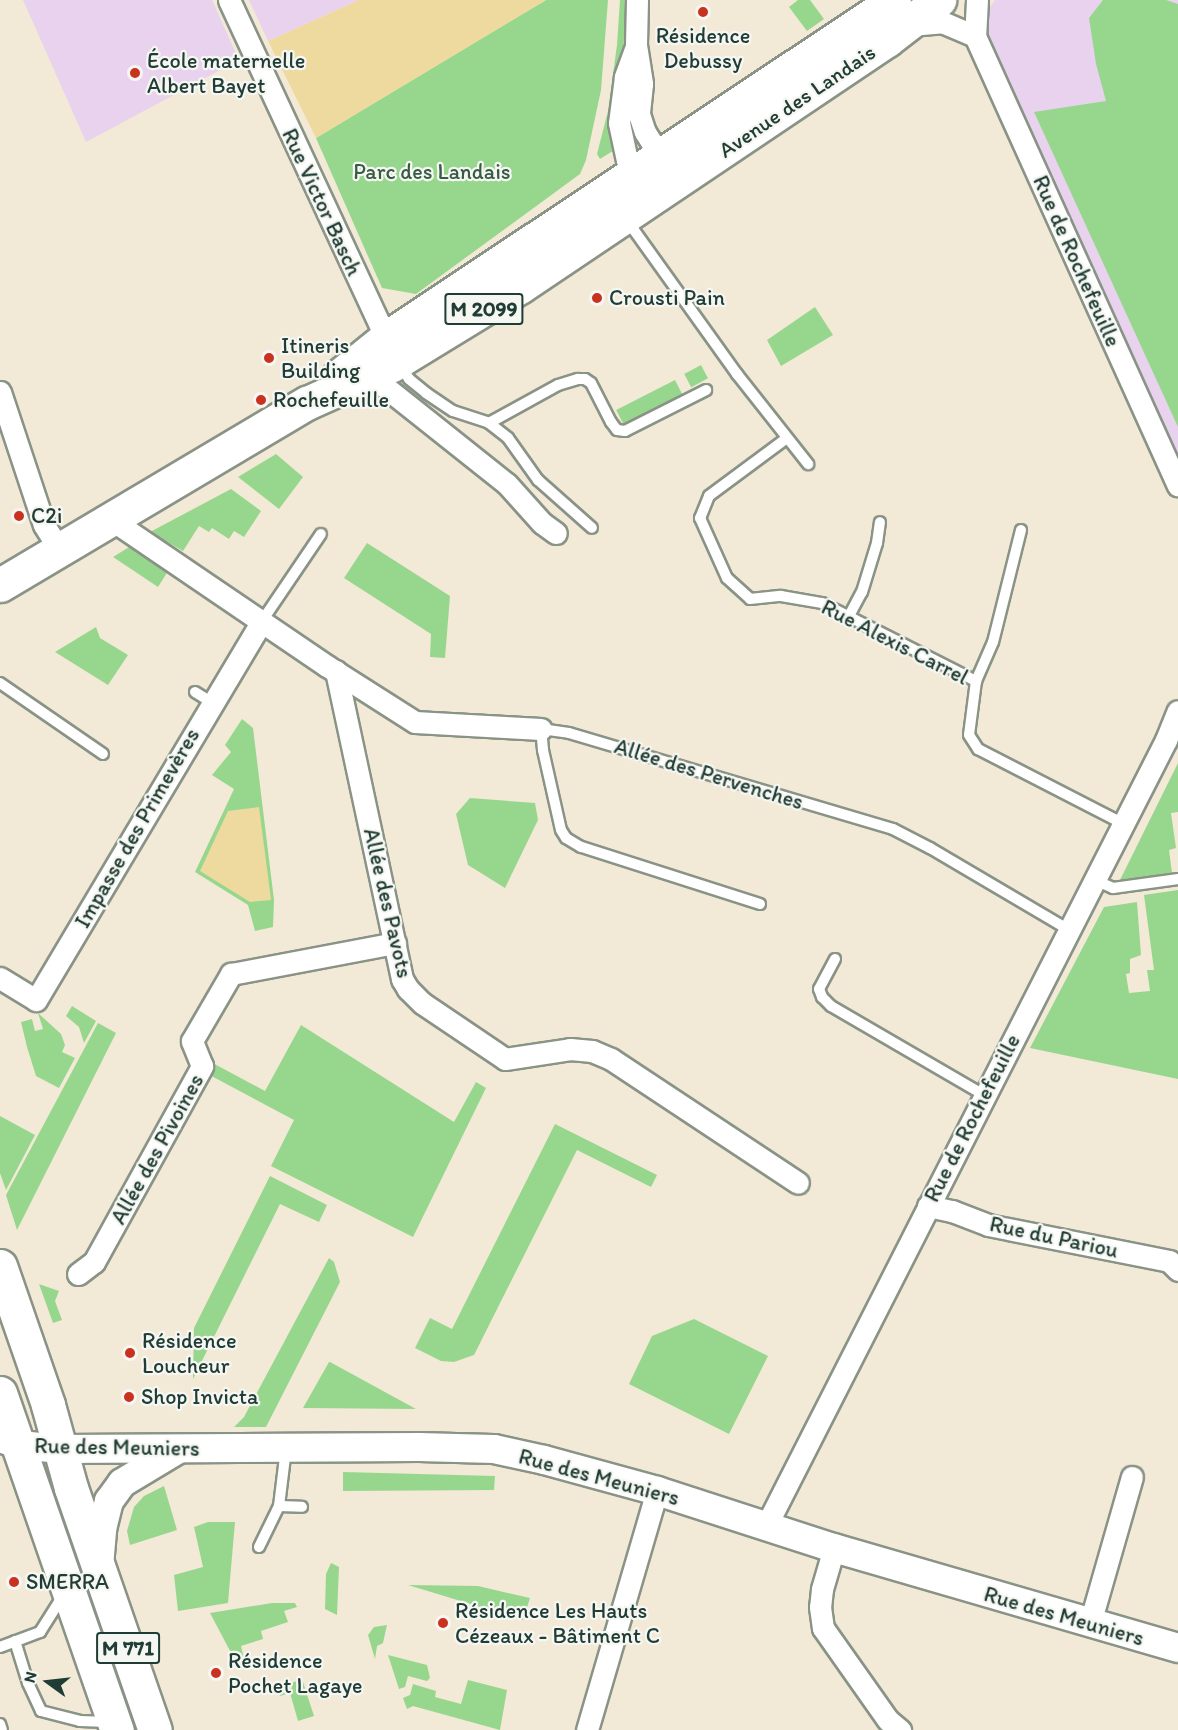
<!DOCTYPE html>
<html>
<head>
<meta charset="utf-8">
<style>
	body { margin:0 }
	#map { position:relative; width:1178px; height:1730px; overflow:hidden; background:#f3e9d7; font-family:Itim,sans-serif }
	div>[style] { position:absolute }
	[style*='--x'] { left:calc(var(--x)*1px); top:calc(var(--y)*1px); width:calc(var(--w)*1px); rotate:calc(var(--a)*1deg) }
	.built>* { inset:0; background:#e8d2ee }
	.green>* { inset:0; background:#97d78d; transform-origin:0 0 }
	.sand>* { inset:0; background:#eeda9e }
	.roads { filter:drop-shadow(2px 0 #899386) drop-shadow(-2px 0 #899386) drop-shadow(0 2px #899386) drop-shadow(0 -2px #899386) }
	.lane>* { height:10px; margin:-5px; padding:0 5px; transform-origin:5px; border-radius:5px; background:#fff }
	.street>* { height:21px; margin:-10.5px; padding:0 10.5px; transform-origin:10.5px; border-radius:10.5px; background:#fff }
	.secondary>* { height:28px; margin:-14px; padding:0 14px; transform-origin:14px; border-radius:14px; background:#fff }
	.primary>* { height:33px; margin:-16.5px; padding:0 16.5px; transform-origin:16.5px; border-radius:16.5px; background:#fff }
	.dots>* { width:16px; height:16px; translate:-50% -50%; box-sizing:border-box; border:3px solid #f6f6f2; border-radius:50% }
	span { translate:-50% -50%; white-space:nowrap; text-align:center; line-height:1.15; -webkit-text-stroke:4.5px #f6f6f2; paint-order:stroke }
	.shield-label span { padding:2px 4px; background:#f6f6f2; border:2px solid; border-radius:4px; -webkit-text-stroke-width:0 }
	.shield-label { font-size:21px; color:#1f3d34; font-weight:700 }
	.poi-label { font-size:22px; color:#1f3d34 }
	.left { translate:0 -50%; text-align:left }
	.street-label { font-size:22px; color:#1f3d34 }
	.park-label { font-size:22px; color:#375c46 }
	.north { position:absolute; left:18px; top:1652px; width:60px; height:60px; -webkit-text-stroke:4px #f6f6f2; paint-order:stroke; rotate:285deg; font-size:16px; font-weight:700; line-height:24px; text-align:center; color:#1f3d34 }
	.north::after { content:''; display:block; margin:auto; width:21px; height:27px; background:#1f3d34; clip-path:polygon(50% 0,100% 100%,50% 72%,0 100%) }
</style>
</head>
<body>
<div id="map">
	<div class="built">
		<div style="clip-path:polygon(23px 0,212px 0,239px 60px,86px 142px)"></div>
		<div style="clip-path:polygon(249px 0,359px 0,268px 41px)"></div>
		<div style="clip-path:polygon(995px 0,1178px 0,1178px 459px,984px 32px,988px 10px)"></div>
	</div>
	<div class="green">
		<div style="clip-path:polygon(546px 0,608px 0,601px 90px,586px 160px,580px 174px,416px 294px,382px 288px,316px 138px)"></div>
		<div style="clip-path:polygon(620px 0,627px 0,616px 149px,600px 159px,597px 154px,608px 111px,617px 45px)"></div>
		<div style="clip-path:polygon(798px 0,810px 0,824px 19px,807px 31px,789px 7px)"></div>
		<div style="clip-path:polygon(1103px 0,1166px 0,1178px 4px,1178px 427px,1034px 112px,1106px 101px,1096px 64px,1089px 18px)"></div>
		<div style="clip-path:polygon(815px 307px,833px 335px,781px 366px,767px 340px)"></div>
		<div style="left:701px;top:365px;width:15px;height:19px;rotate:62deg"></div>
		<div style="left:675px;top:380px;width:16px;height:66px;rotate:63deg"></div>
		<div style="clip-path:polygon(276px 454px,303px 477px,279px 509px,238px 477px)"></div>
		<div style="clip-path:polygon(231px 489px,261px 511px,244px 537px,234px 531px,229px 539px,212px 528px,209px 532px,199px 526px,183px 551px,150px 532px)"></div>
		<div style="clip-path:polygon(367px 543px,450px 596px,445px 658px,430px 657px,431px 634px,344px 578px)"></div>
		<div style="clip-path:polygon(134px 544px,170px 568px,158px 587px,113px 557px)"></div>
		<div style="clip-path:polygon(96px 627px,100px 638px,128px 655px,108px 685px,55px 652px)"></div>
		<div style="clip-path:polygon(242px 719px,253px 728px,274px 900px,273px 927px,255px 931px,248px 905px,195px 872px,234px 789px,212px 775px,231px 752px,225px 745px)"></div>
		<div style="clip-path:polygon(1178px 763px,1178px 812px,1171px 813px,1176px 848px,1169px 850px,1172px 873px,1119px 882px)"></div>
		<div style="clip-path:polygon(470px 798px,535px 803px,538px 820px,505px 888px,468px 865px,456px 814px)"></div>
		<div style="clip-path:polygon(1178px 890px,1178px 1079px,1030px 1048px,1104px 907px,1137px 902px,1141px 955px,1130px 959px,1130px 973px,1126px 974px,1129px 993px,1150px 991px,1147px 970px,1154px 970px,1144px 895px)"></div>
		<div style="clip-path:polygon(72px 1006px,96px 1021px,84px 1043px,79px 1027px,66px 1016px)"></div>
		<div style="clip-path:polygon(38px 1013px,61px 1034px,65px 1045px,62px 1052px,75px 1058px,59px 1088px,36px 1076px,27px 1047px,21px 1022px,32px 1019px,35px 1031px,43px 1029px)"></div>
		<div style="clip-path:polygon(98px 1023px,116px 1033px,17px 1230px,6px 1195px)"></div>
		<div style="clip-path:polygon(301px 1025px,454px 1122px,476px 1082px,486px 1088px,413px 1237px,271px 1166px,294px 1120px,204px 1072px,209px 1061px,265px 1091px)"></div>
		<div style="clip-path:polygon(0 1116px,35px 1135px,6px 1190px,0 1173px)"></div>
		<div style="clip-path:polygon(555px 1124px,657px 1175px,651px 1187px,577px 1150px,474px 1355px,454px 1362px,441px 1361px,415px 1348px,430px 1318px,452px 1329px)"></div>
		<div style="clip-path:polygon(270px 1176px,327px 1205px,319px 1222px,280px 1204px,193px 1379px,194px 1328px)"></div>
		<div style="clip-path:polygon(329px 1258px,334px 1262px,340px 1282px,266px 1427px,234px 1427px,244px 1417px)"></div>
		<div style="clip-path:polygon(39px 1284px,59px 1291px,55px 1301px,62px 1320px,53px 1323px)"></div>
		<div style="clip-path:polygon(694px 1319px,768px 1356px,729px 1434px,629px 1384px,652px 1336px)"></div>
		<div style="clip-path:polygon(329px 1362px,330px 1362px,416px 1409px,303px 1408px)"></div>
		<div style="clip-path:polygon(343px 1472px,495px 1476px,494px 1490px,343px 1491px)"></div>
		<div style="clip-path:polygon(164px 1486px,177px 1530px,130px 1545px,127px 1531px,134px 1507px,144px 1496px)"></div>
		<div style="clip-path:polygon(208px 1522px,235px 1522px,228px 1603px,178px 1611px,174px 1575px,203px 1567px,194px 1527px)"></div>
		<div style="clip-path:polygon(331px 1563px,339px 1567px,337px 1615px,325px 1609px,326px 1574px)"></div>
		<div style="clip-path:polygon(408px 1585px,478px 1586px,530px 1598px,523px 1620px)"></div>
		<div style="clip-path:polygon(272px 1603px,295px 1603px,297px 1607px,284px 1611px,288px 1622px,261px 1631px,263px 1639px,241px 1646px,245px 1663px,238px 1666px,210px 1613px)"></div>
		<div style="clip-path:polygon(387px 1625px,383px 1643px,377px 1646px,375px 1659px,368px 1635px,374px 1627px)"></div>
		<div style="clip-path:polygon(388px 1655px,427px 1665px,430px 1678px,427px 1681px,408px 1676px,405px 1687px,399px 1689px)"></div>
		<div style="clip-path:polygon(302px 1679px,314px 1716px,298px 1721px,290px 1693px,280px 1696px,279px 1692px,292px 1688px,291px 1683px)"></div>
		<div style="clip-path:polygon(468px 1680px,507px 1690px,500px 1730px,413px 1706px,407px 1709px,403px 1698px,410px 1695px,413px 1684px,436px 1691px,435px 1697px,461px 1704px)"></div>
	</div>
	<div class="sand">
		<div style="clip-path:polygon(359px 0,546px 0,316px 138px,268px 41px)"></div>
		<div style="clip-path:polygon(259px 807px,271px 900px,250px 902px,200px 871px,228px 811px)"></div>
	</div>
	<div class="roads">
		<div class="lane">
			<div style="--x:626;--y:219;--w:191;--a:54.4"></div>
			<div style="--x:737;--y:374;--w:115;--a:51.7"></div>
			<div style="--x:400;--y:364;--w:17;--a:59"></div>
			<div style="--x:409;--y:379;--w:22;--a:39"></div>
			<div style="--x:426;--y:393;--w:32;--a:34"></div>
			<div style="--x:453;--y:411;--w:38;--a:18"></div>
			<div style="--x:489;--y:423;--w:24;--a:38"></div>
			<div style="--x:508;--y:438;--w:52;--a:54.5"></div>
			<div style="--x:538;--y:480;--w:72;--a:41.6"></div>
			<div style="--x:489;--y:423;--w:79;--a:-28.8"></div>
			<div style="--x:558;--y:385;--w:21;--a:-17"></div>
			<div style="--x:578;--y:379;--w:7;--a:0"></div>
			<div style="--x:585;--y:379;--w:7;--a:34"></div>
			<div style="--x:591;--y:383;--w:44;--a:62.9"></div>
			<div style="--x:611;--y:422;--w:10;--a:53"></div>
			<div style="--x:617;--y:430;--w:8;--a:7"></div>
			<div style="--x:625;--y:431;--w:91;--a:-26.8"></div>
			<div style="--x:787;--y:438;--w:97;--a:143.4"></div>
			<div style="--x:709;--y:496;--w:24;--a:112"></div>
			<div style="--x:700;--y:518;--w:66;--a:65.8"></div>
			<div style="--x:727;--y:578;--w:31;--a:42"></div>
			<div style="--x:750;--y:599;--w:31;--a:-6"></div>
			<div style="--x:781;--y:596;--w:42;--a:9.7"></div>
			<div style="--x:822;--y:603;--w:173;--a:26.9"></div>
			<div style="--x:1021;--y:530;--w:115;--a:104"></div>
			<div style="--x:993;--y:642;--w:43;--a:113.6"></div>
			<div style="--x:976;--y:681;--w:54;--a:97.4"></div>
			<div style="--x:969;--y:735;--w:17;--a:57"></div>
			<div style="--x:978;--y:749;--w:164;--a:27.2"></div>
			<div style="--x:849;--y:616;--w:27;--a:-62"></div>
			<div style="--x:862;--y:592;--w:51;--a:-73"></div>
			<div style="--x:877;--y:543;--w:21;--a:-82"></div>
			<div style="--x:262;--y:621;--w:105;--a:-55.9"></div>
			<div style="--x:0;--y:683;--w:125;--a:34.6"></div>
			<div style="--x:195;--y:692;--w:19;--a:32"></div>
			<div style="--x:1095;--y:880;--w:20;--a:24"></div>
			<div style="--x:1113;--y:888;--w:66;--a:-7.9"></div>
			<div style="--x:760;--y:904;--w:188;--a:-162.3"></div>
			<div style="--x:581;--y:847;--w:17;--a:-149"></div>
			<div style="--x:566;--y:838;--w:9;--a:-122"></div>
			<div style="--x:561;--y:830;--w:82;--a:-102.7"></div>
			<div style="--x:543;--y:750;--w:21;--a:-95"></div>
			<div style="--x:541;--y:729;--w:28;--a:8"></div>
			<div style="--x:569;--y:733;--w:338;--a:16.5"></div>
			<div style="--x:893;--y:829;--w:42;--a:27.2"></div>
			<div style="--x:930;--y:848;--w:161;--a:30.5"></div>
			<div style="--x:835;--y:959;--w:34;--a:118"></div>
			<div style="--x:819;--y:989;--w:9;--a:69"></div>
			<div style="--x:822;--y:997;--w:13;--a:45"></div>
			<div style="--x:831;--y:1006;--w:177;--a:30.2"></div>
			<div style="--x:279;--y:1506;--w:23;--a:2"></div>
			<div style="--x:259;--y:1547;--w:46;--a:-64"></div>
			<div style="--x:279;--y:1506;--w:57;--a:-83"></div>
			<div style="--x:15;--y:1641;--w:44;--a:72.8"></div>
			<div style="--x:28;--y:1683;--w:31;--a:65"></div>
			<div style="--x:41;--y:1711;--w:40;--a:14.4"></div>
			<div style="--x:80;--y:1721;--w:29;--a:2"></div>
			<div style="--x:0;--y:1647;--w:43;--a:-20.6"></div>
			<div style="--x:40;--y:1632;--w:45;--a:-57.7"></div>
			<div style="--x:0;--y:1724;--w:6;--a:72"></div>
		</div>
		<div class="street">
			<div style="--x:229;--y:0;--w:373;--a:65.1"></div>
			<div style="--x:637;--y:0;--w:45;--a:91.3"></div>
			<div style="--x:636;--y:45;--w:39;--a:81"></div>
			<div style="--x:642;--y:84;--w:30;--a:96"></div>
			<div style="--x:639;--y:114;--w:19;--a:72"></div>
			<div style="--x:645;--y:132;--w:28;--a:58"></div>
			<div style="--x:660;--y:156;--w:11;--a:100"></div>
			<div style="--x:977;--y:0;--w:36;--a:93"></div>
			<div style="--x:975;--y:36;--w:493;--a:65.7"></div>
			<div style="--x:910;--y:25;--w:32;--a:-5"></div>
			<div style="--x:942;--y:22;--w:36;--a:23"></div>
			<div style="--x:635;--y:49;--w:30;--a:110"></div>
			<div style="--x:625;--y:77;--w:46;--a:97.4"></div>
			<div style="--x:619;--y:123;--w:38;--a:78"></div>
			<div style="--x:627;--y:160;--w:26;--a:59"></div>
			<div style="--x:374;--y:373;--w:12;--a:59"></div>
			<div style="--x:380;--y:383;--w:162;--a:38.5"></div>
			<div style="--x:507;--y:484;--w:52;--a:48.1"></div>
			<div style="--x:542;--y:523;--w:17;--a:36"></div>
			<div style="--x:0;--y:392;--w:140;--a:71.7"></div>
			<div style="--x:44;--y:525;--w:31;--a:58"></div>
			<div style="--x:112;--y:520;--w:260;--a:34.2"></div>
			<div style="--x:327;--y:666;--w:104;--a:32.5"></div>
			<div style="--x:415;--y:722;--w:126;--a:3.2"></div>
			<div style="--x:336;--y:671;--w:315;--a:77.9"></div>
			<div style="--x:402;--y:979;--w:12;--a:59"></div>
			<div style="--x:408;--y:989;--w:20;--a:45"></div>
			<div style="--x:422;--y:1003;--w:100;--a:34"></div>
			<div style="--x:505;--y:1059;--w:66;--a:-8.7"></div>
			<div style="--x:570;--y:1049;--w:22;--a:5"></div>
			<div style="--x:592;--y:1051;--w:21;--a:23"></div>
			<div style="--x:611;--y:1059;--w:224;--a:33.5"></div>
			<div style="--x:0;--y:978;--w:42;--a:31.4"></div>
			<div style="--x:36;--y:1000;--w:441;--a:-59.2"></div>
			<div style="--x:928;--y:1206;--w:25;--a:12"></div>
			<div style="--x:952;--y:1211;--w:39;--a:21"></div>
			<div style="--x:988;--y:1225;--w:185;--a:11.2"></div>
			<div style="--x:1169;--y:1261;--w:13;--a:45"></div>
			<div style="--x:78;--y:1274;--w:20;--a:-37"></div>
			<div style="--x:94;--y:1262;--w:224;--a:-61.1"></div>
			<div style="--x:202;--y:1066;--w:27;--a:-112"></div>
			<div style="--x:192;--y:1041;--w:78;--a:-59.8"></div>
			<div style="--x:231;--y:974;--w:167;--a:-10.7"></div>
			<div style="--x:766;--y:1526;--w:882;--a:-63.03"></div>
			<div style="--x:1166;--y:740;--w:31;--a:-68"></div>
			<div style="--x:834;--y:1548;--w:43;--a:106.3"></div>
			<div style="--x:822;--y:1589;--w:18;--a:96"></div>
			<div style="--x:820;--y:1607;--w:21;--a:82"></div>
			<div style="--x:823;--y:1628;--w:113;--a:54.8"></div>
			<div style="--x:888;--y:1720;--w:16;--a:40"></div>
			<div style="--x:1090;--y:1623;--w:152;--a:-74"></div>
			<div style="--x:587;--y:1730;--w:249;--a:-73.7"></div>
		</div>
		<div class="secondary">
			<div style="--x:0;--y:1438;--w:21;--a:19"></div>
			<div style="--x:20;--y:1445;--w:40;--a:5.7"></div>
			<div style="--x:60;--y:1449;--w:359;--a:-0.3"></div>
			<div style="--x:419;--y:1447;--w:75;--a:1.5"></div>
			<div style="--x:494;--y:1449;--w:51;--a:12.4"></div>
			<div style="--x:544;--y:1460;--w:117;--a:15.3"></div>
			<div style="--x:657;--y:1491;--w:186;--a:17.9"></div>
			<div style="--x:834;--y:1548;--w:358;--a:16.2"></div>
			<div style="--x:99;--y:1566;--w:37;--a:-85"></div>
			<div style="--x:102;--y:1529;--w:29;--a:-76"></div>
			<div style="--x:109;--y:1501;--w:22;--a:-54"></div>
			<div style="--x:122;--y:1483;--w:64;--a:-31"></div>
		</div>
		<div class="primary">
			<div style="--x:339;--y:376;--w:60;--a:-39"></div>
			<div style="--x:386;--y:338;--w:610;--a:-33.64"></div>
			<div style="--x:0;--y:585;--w:357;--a:-30.7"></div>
			<div style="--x:307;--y:403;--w:93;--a:-24.1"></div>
			<div style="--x:392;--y:365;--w:151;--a:-31.5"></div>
			<div style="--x:521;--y:286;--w:441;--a:-33.9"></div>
			<div style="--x:887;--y:40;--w:66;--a:-37.6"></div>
			<div style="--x:0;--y:1266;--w:147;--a:70.9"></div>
			<div style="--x:48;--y:1405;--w:86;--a:74.5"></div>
			<div style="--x:71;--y:1488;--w:256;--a:70.9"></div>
			<div style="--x:0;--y:1393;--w:357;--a:70.9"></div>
		</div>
	</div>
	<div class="dots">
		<div style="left:703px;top:12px;background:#c8321e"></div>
		<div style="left:135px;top:73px;background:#c8321e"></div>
		<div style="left:597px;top:298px;background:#c8321e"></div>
		<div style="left:269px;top:358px;background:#c8321e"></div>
		<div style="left:261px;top:400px;background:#c8321e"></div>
		<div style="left:19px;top:516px;background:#c8321e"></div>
		<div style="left:130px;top:1353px;background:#c8321e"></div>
		<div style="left:129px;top:1397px;background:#c8321e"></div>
		<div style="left:14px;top:1582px;background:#c8321e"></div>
		<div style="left:443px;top:1623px;background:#c8321e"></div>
		<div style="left:216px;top:1673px;background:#c8321e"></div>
	</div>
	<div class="shield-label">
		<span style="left:484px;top:309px">M 2099</span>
		<span style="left:128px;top:1648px">M 771</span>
	</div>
	<div class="poi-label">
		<span style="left:703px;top:48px">Résidence<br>Debussy</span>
		<span class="left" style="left:147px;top:73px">École maternelle<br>Albert Bayet</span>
		<span class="left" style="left:609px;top:298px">Crousti Pain</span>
		<span class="left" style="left:281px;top:358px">Itineris<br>Building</span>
		<span class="left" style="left:273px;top:400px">Rochefeuille</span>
		<span class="left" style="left:31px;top:516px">C2i</span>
		<span class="left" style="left:142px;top:1353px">Résidence<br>Loucheur</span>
		<span class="left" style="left:141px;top:1397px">Shop Invicta</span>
		<span class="left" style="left:26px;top:1582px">SMERRA</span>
		<span class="left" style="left:455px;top:1623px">Résidence Les Hauts<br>Cézeaux - Bâtiment C</span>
		<span class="left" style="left:228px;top:1673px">Résidence<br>Pochet Lagaye</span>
	</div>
	<div class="street-label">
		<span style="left:797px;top:101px;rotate:-34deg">Avenue des Landais</span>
		<span style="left:322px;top:202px;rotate:65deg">Rue Victor Basch</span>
		<span style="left:1077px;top:261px;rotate:66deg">Rue de Rochefeuille</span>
		<span style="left:895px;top:642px;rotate:27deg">Rue Alexis Carrel</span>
		<span style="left:709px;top:774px;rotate:17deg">Allée des Pervenches</span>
		<span style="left:137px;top:828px;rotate:-60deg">Impasse des Primevères</span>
		<span style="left:388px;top:903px;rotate:77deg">Allée des Pavots</span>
		<span style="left:972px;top:1118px;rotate:-63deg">Rue de Rochefeuille</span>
		<span style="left:157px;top:1149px;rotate:-61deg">Allée des Pivoines</span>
		<span style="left:1054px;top:1237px;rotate:12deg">Rue du Pariou</span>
		<span style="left:117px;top:1447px;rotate:1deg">Rue des Meuniers</span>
		<span style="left:599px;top:1477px;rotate:15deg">Rue des Meuniers</span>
		<span style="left:1064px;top:1616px;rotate:16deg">Rue des Meuniers</span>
	</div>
	<div class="park-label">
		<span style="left:432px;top:172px">Parc des Landais</span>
	</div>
	<div class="north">N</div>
</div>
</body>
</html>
